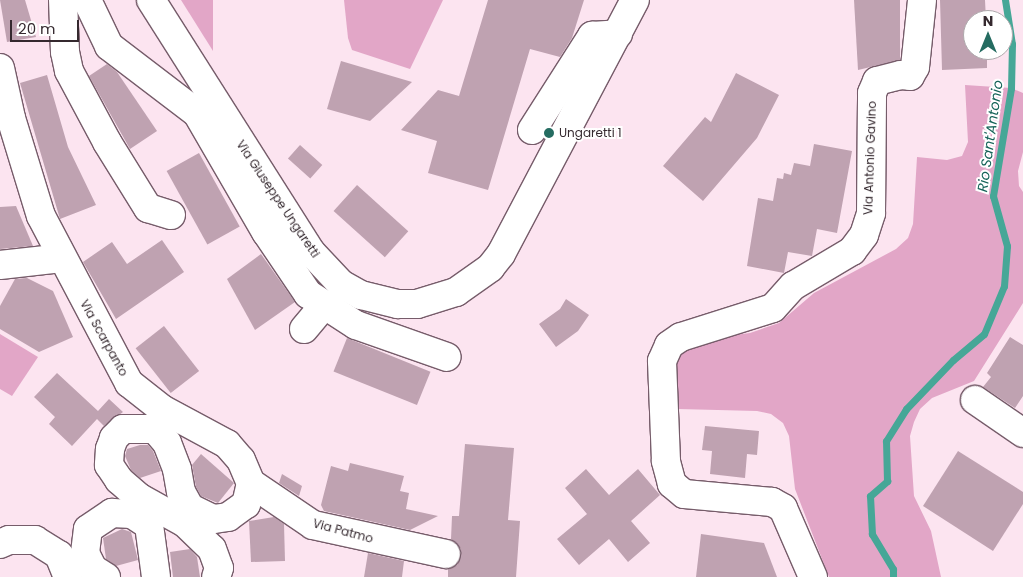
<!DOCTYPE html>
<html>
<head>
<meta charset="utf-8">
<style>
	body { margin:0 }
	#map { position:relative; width:1023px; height:577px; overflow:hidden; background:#fce4f0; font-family:Poppins,sans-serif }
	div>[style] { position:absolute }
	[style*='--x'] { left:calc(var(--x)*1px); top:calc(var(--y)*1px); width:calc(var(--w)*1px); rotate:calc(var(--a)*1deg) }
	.green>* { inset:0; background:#e2a6c7 }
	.stream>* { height:7px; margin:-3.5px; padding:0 3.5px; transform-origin:3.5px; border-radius:3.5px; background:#46a797 }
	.building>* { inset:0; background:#bfa2b1; transform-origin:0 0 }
	.roads { filter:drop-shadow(1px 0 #765c6a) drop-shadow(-1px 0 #765c6a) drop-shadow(0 1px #765c6a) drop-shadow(0 -1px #765c6a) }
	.minor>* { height:28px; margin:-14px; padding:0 14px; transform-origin:14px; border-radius:14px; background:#fff }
	.dots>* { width:14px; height:14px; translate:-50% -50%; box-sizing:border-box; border:2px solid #fff; border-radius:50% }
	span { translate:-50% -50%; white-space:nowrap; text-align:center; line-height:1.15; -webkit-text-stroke:4px #fff; paint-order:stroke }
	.poi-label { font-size:12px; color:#35292f }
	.left { translate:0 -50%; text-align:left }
	.street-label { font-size:12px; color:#35292f }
	.water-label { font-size:14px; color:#156358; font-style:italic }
	.north { position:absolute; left:963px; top:10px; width:50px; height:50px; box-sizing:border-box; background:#fff; border:1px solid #aea9ac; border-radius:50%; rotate:0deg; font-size:14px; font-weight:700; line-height:20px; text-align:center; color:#35292f }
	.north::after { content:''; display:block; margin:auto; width:18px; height:22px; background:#256c61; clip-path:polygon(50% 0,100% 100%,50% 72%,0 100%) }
	.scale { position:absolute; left:10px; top:20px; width:69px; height:22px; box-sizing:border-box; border:2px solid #35292f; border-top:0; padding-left:6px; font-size:15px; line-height:18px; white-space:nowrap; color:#35292f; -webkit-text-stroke:4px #fff; paint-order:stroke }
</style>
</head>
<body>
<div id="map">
	<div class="green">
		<div style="clip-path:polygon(181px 0,213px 0,213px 51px)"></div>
		<div style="clip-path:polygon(344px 0,443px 0,410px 69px,352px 50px,348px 38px)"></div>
		<div style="clip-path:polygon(965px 85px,1011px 88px,1023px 93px,1023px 152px,1018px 171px,1019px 186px,1023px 192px,1023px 303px,974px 381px,932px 398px,920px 409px,914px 422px,910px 436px,914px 496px,931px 531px,941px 577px,829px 577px,795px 489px,789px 436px,783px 423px,771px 414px,757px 411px,678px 409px,676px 364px,681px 349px,704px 339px,750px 333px,779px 323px,814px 293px,896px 249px,908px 238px,913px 224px,917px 157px,947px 160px,962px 156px,968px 142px)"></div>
		<div style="clip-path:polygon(0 334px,38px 357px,12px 396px,0 389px)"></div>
	</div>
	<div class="stream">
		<div style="--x:893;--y:577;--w:8;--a:-90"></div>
		<div style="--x:893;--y:569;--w:41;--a:-121"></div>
		<div style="--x:872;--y:534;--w:38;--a:-93"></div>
		<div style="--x:870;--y:496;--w:23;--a:-41"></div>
		<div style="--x:887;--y:481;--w:40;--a:-91.4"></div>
		<div style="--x:886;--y:441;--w:38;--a:-58"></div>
		<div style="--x:906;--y:409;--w:68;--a:-46.2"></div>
		<div style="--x:953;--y:360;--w:40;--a:-40"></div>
		<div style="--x:984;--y:334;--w:52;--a:-67.4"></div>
		<div style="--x:1004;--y:286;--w:40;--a:-85.7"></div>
		<div style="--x:1007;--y:246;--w:52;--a:-105.6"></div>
		<div style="--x:993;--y:196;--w:109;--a:-80.5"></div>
		<div style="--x:1011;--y:88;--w:44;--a:-88.7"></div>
		<div style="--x:1012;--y:44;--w:45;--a:-99"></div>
	</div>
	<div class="building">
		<div style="clip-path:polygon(0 0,25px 0,36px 37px,7px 42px)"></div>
		<div style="clip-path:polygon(488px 0,584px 0,572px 38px,560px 57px,530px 49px,488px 190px,428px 173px,437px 141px,401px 130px,438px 90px,459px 96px)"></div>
		<div style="clip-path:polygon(854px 0,900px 0,900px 60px,858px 70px)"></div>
		<div style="clip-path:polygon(940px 0,985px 0,986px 20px,973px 20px,973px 50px,987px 50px,987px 68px,942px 70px)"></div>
		<div style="clip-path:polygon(341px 61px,412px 82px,370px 121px,327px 109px)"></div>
		<div style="clip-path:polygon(107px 64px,117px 72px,157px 131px,130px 149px,89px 76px)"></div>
		<div style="clip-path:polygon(736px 73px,779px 95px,757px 138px,703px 201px,663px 166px,705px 117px,711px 122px)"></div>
		<div style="clip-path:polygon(47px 75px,68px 147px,96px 205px,60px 219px,20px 83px)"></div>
		<div style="clip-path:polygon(814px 144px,852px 151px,837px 233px,817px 229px,812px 256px,788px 252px,784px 273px,747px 266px,758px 198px,773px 201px,777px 178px,783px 179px,784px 173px,791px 175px,794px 163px,810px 166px)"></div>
		<div style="left:300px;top:145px;width:30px;height:18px;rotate:42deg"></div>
		<div style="left:199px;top:153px;width:84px;height:37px;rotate:61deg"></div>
		<div style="left:357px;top:185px;width:69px;height:35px;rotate:42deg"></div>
		<div style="clip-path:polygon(16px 206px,33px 246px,0 249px,0 207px)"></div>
		<div style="clip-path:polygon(162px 240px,184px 272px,116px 319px,83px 262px,112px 242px,127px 264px)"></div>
		<div style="clip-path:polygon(261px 254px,295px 302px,255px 330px,227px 279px)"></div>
		<div style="clip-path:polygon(27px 278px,53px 291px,73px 337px,39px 352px,0 329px,0 306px,15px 279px)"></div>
		<div style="clip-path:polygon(566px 299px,589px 315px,578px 331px,556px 347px,539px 324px,560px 309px)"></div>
		<div style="left:164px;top:326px;width:57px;height:36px;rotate:52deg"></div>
		<div style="clip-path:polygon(1010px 337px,1023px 345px,1023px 396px,1015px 408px,983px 387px,991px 377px,987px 373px)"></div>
		<div style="left:347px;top:338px;width:90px;height:36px;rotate:22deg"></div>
		<div style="clip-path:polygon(57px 373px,98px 411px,109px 399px,123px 412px,104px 426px,97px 419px,72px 446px,49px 424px,55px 417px,34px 397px)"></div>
		<div style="clip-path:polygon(705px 426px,759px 431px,757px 455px,747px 454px,745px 478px,710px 474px,712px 451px,702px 450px)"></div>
		<div style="clip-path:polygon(465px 444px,514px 448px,508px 520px,520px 521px,516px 577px,448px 577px,448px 569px,457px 565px,461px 557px,461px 549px,451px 539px,452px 516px,459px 516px)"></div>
		<div style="clip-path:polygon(140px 445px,148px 445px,153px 451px,161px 471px,140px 478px,131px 470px,125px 456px,127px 449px)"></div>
		<div style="clip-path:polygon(958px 451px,1023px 492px,1023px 504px,993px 551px,923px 506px)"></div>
		<div style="clip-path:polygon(201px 454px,234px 483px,218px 503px,201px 496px,196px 487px,192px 465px)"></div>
		<div style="clip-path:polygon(350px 463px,404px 476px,400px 491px,409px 493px,406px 509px,438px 516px,410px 530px,324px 511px,321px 505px,331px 466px,348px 471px)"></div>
		<div style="clip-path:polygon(586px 469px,609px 495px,638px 469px,660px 495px,631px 521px,650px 543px,628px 562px,609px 539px,579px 565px,557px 539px,587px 514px,565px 488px)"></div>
		<div style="clip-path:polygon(282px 474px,302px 486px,299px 496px,279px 483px)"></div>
		<div style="clip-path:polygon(274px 517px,284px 524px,285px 561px,251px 562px,249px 521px)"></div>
		<div style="clip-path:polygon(122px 529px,131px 532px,138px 560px,116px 566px,106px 559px,103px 538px)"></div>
		<div style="clip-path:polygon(701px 534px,764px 543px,777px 577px,696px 577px)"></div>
		<div style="clip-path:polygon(190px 549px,197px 557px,200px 577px,173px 577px,170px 552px)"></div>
		<div style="clip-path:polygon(368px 553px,404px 561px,402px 577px,364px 577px)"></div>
	</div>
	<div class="roads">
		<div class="minor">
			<div style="--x:63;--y:0;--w:52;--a:87.8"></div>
			<div style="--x:65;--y:52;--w:19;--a:78"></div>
			<div style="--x:69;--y:71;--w:81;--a:61.8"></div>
			<div style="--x:107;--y:142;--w:78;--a:58.2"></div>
			<div style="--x:148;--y:208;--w:24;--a:17"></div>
			<div style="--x:87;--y:0;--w:51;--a:64.4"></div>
			<div style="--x:109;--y:46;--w:111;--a:37.3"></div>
			<div style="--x:197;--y:113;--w:138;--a:59.9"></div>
			<div style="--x:266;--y:232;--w:75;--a:55.9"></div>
			<div style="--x:308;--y:294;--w:57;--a:32.9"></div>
			<div style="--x:356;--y:325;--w:96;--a:19.4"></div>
			<div style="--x:151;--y:0;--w:299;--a:57.6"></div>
			<div style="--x:311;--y:252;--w:44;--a:46.8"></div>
			<div style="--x:341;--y:284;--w:23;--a:29"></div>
			<div style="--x:361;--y:295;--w:38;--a:14"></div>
			<div style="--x:398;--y:304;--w:19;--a:0"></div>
			<div style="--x:417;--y:304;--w:41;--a:-17.1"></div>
			<div style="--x:456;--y:292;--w:42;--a:-35.2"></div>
			<div style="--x:490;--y:268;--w:18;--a:-52"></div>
			<div style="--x:501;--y:254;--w:287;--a:-62.2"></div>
			<div style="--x:0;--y:68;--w:51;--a:77.6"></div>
			<div style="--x:11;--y:118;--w:102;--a:73"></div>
			<div style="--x:41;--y:216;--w:189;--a:62.2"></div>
			<div style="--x:129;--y:383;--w:42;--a:38.2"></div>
			<div style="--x:162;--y:409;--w:74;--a:28.3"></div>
			<div style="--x:227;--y:444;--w:21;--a:49"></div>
			<div style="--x:241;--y:460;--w:25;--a:67"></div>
			<div style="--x:251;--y:483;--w:22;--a:103"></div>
			<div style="--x:246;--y:504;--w:22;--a:144"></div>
			<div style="--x:228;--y:517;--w:15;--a:172"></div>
			<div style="--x:213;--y:519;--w:25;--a:-154"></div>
			<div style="--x:190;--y:508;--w:18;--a:-119"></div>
			<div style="--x:181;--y:492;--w:23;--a:-100"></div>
			<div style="--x:177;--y:469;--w:28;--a:-111"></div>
			<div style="--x:167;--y:443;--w:18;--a:-131"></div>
			<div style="--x:155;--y:429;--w:32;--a:180"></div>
			<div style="--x:123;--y:429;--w:13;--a:135"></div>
			<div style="--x:114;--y:438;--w:12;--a:110"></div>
			<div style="--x:110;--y:449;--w:16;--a:94"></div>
			<div style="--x:109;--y:465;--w:18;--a:56"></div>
			<div style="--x:119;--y:480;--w:28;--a:41"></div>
			<div style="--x:140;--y:498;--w:51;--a:29.1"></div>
			<div style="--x:185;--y:523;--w:37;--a:44"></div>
			<div style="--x:212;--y:549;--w:20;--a:70"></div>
			<div style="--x:219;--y:568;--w:9;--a:108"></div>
			<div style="--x:532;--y:130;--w:112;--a:-57.4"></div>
			<div style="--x:592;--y:36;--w:26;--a:-4"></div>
			<div style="--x:0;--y:265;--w:62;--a:-6.4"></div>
			<div style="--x:304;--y:329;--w:30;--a:-50"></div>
			<div style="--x:975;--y:400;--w:58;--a:34.5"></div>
			<div style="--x:251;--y:483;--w:75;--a:34.1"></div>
			<div style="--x:313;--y:525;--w:136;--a:12.3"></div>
			<div style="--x:0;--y:544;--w:10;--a:-24"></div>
			<div style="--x:9;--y:540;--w:26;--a:0"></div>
			<div style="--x:35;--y:540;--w:28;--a:32"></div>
			<div style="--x:59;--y:555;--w:24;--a:68"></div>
			<div style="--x:106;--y:577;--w:15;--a:-148"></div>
			<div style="--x:93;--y:569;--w:18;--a:-117"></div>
			<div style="--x:85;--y:553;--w:24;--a:-83"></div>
			<div style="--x:88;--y:529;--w:29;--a:-34"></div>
			<div style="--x:112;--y:513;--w:20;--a:3"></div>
			<div style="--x:132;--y:514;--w:20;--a:33"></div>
			<div style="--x:149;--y:525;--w:52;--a:82.3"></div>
			<div style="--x:813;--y:577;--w:75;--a:-113.5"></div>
			<div style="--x:783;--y:508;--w:13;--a:-151"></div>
			<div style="--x:772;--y:502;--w:88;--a:-174.8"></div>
			<div style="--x:684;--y:494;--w:16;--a:-140"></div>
			<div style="--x:672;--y:484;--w:24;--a:-105"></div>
			<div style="--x:666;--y:461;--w:100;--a:-92.3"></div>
			<div style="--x:662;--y:361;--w:17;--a:-66"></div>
			<div style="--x:669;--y:345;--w:14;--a:-34"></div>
			<div style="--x:681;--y:337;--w:96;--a:-17.5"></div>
			<div style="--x:773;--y:308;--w:30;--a:-48"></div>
			<div style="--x:793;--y:286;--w:69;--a:-30.7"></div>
			<div style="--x:852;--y:251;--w:20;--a:-53"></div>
			<div style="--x:864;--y:235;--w:23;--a:-72"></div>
			<div style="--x:871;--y:213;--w:120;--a:-89.5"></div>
			<div style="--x:872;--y:93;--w:13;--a:-67"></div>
			<div style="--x:877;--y:81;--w:25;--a:-14"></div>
			<div style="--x:901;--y:75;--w:9;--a:6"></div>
			<div style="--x:910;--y:76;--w:10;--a:-61"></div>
			<div style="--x:915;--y:67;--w:67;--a:-84"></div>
		</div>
	</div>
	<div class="dots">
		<div style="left:549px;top:133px;background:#256c61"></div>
	</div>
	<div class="poi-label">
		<span class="left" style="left:559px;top:133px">Ungaretti 1</span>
	</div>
	<div class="street-label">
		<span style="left:870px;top:158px;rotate:-88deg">Via Antonio Gavino</span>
		<span style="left:278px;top:199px;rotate:56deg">Via Giuseppe Ungaretti</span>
		<span style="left:104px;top:338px;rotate:61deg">Via Scarpanto</span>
		<span style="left:343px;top:531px;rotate:15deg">Via Patmo</span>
	</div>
	<div class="water-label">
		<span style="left:990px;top:136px;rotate:-82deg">Rio Sant'Antonio</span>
	</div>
	<div class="north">N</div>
	<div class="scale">20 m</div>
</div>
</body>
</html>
